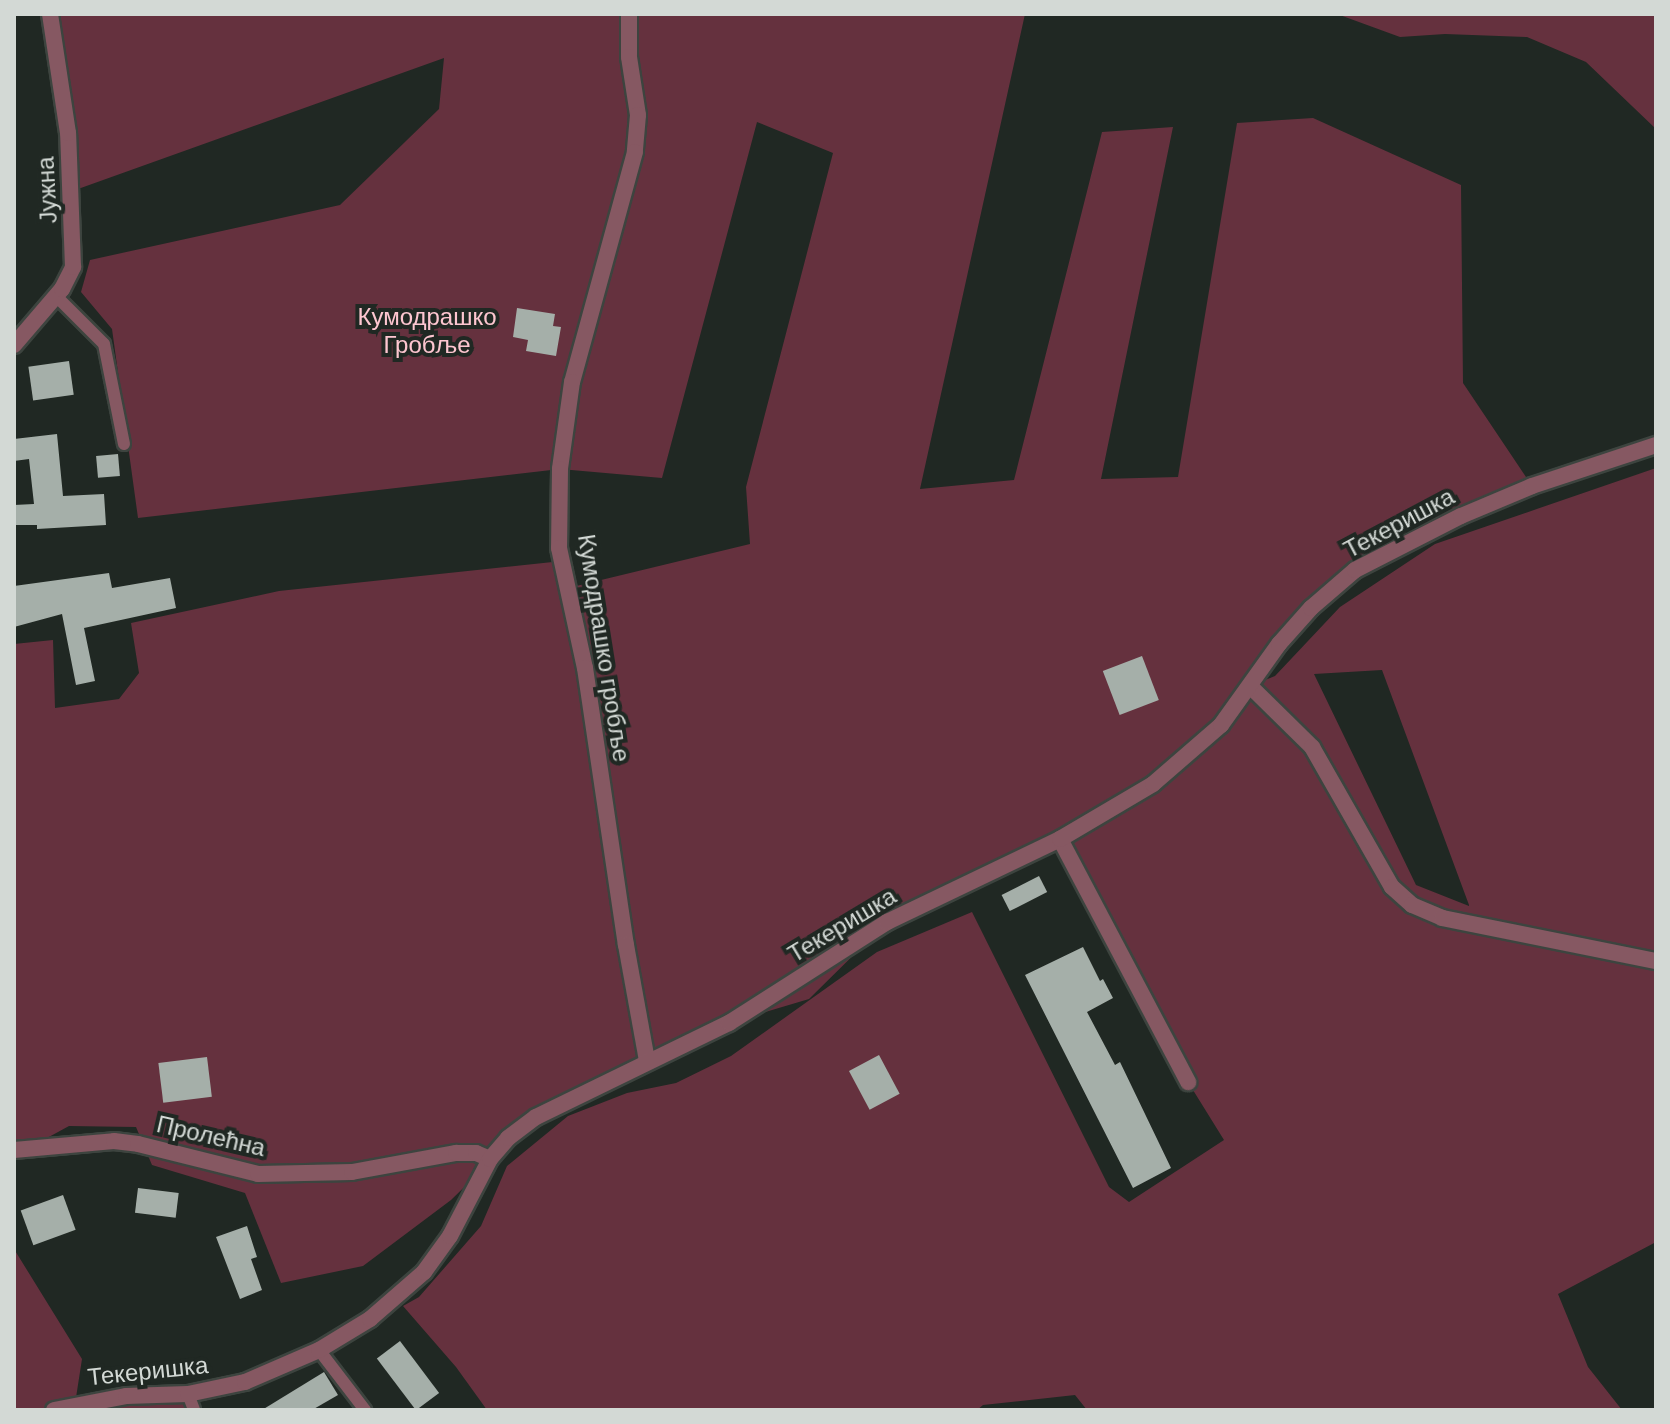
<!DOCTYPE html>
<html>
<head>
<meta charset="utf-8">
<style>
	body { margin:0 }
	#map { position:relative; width:1670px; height:1424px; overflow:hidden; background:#202823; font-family:Helvetica,sans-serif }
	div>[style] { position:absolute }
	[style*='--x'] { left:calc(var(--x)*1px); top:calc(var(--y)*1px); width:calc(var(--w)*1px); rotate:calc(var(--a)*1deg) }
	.green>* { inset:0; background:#65313e }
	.building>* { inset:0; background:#a5afa9; transform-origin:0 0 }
	.roads { filter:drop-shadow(2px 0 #3d443f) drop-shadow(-2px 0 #3d443f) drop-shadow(0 2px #3d443f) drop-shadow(0 -2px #3d443f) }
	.service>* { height:12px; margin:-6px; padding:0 6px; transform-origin:6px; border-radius:6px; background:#865862 }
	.minor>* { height:16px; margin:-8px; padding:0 8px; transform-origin:8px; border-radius:8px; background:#865862 }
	span { translate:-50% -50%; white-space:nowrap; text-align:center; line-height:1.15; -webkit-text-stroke:8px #202823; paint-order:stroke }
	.street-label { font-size:24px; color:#d3d9d5 }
	.park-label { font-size:24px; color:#fdc6d0 }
	.frame { position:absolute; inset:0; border:16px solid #d3d9d5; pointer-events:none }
</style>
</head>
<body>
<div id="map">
	<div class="green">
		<div style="clip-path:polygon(evenodd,60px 14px,1025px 14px,920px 489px,1014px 480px,1102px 132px,1173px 127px,1101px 479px,1178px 477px,1237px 123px,1313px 118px,1461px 185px,1463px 383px,1532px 486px,1355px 570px,1252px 685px,1275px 676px,1340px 607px,1435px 544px,1656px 468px,1656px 1242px,1558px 1294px,1588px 1367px,1622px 1410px,1087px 1410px,1075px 1395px,983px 1405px,977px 1410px,487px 1410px,456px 1367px,403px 1306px,419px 1297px,481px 1226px,507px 1166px,568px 1116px,627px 1093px,676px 1083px,731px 1056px,877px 952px,972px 912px,1109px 1187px,1129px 1202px,1224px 1140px,1188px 1082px,1060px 839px,887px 922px,809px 999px,729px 1023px,536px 1117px,451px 1200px,363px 1266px,281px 1283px,245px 1193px,152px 1165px,136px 1127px,69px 1126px,14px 1156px,14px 644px,53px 640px,55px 708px,119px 699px,139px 673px,131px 623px,279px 591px,562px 561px,568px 588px,750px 544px,746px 487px,833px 153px,757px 122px,662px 478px,560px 469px,138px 518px,112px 329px,81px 292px,90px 260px,340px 205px,439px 109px,444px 58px,78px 189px,60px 14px,1382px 670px,1469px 905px,1469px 906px,1416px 885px,1314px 674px,1382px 670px)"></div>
		<div style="clip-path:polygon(1337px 14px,1656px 14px,1656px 129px,1586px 62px,1527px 37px,1445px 34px,1400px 37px)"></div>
		<div style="clip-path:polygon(14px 1249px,82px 1359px,75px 1404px,188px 1394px,194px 1410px,14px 1410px)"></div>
	</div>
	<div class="building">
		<div style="clip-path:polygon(517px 308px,555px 314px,553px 326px,561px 327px,556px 356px,526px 351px,528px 340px,513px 337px)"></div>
		<div style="left:69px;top:361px;width:34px;height:41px;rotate:82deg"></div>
		<div style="clip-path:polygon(57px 434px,63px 496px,104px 494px,106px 525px,37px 529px,37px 525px,14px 525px,14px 505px,34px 504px,29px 459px,14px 461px,14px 439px)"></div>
		<div style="left:118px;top:454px;width:22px;height:22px;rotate:85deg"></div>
		<div style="clip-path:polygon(109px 573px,112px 588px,170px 578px,176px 608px,84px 628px,95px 681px,76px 685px,62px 614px,14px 627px,14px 586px)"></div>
		<div style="left:1142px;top:656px;width:47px;height:42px;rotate:69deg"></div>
		<div style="left:1039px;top:876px;width:18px;height:42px;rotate:63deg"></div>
		<div style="clip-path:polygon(1083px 947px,1100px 981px,1103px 979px,1113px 998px,1087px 1012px,1115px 1065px,1120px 1062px,1171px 1168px,1133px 1188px,1025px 975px)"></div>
		<div style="left:879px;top:1055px;width:44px;height:34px;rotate:62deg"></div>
		<div style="left:207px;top:1057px;width:40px;height:49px;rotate:83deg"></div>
		<div style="left:138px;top:1188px;width:41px;height:25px;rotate:7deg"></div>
		<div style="left:63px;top:1195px;width:37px;height:45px;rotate:70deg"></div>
		<div style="clip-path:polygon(247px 1226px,257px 1257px,251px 1259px,262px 1290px,240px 1299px,216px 1237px)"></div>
		<div style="left:400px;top:1341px;width:65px;height:29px;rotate:53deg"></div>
		<div style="clip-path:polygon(324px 1372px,338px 1395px,312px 1410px,262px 1410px)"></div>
	</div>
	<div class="roads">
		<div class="service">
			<div style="--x:55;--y:295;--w:69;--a:45"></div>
			<div style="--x:104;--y:344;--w:102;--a:78.7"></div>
			<div style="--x:319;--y:1350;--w:76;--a:52.5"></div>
			<div style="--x:188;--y:1394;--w:17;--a:69"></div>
		</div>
		<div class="minor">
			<div style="--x:629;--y:14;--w:43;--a:90"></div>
			<div style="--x:629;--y:57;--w:59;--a:81.2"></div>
			<div style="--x:638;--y:115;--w:37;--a:95"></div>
			<div style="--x:635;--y:152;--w:238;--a:105.3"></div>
			<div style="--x:572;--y:382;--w:88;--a:97.9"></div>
			<div style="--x:560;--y:469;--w:79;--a:90.7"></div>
			<div style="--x:559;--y:548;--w:123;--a:77.8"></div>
			<div style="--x:585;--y:668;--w:280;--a:81.6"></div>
			<div style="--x:626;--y:945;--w:118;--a:79.7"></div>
			<div style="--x:14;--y:345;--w:74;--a:-49.4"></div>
			<div style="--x:62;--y:289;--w:25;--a:-63"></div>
			<div style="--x:73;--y:267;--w:134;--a:-92.1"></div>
			<div style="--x:68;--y:133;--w:120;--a:-98.6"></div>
			<div style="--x:1250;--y:686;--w:87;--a:44.5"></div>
			<div style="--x:1312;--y:747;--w:161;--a:60.3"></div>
			<div style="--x:1392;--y:887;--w:27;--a:42"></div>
			<div style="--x:1412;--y:905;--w:33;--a:23"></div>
			<div style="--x:1442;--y:918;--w:218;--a:11.4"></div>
			<div style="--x:1060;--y:839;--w:275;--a:62.2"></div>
			<div style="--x:14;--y:1150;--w:100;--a:-5.1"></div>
			<div style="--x:114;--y:1141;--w:24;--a:7"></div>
			<div style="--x:138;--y:1144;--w:124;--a:14"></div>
			<div style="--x:258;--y:1174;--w:94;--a:-1.2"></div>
			<div style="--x:352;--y:1172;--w:106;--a:-10.4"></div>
			<div style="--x:456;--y:1153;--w:20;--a:0"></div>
			<div style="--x:476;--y:1153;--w:15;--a:23"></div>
			<div style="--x:54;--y:1410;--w:73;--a:-11"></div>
			<div style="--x:126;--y:1396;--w:62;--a:-1.8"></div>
			<div style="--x:188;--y:1394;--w:58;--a:-11.9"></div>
			<div style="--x:245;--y:1382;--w:81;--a:-23.4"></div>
			<div style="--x:319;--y:1350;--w:60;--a:-31.3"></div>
			<div style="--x:370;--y:1319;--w:72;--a:-41"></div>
			<div style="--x:424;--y:1272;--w:44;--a:-54.2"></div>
			<div style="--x:450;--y:1236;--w:87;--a:-62.5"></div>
			<div style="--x:490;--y:1159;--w:28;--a:-49"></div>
			<div style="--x:508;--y:1138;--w:35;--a:-37"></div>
			<div style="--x:536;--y:1117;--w:215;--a:-26"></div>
			<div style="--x:729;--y:1023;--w:188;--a:-32.6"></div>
			<div style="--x:887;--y:922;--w:192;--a:-25.6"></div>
			<div style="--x:1060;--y:839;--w:108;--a:-30.6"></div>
			<div style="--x:1153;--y:784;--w:90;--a:-40.9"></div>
			<div style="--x:1221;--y:725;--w:100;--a:-54.4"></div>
			<div style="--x:1279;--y:644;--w:48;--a:-48.4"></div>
			<div style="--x:1311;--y:608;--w:58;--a:-40.8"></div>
			<div style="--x:1355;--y:570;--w:119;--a:-27"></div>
			<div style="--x:1461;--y:516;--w:77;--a:-22.9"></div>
			<div style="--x:1532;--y:486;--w:131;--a:-18.3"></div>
		</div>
	</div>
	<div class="street-label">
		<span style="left:47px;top:190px;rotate:-93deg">Јужна</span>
		<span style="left:1399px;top:523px;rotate:-28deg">Текеришка</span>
		<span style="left:604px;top:648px;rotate:81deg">Кумодрашко гробље</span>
		<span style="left:842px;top:925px;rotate:-31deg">Текеришка</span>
		<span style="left:211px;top:1136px;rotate:13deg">Пролећна</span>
		<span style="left:148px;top:1371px;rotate:-6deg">Текеришка</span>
	</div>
	<div class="park-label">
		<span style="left:427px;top:331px">Кумодрашко<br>Гробље</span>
	</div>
	<div class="frame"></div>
</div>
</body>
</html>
